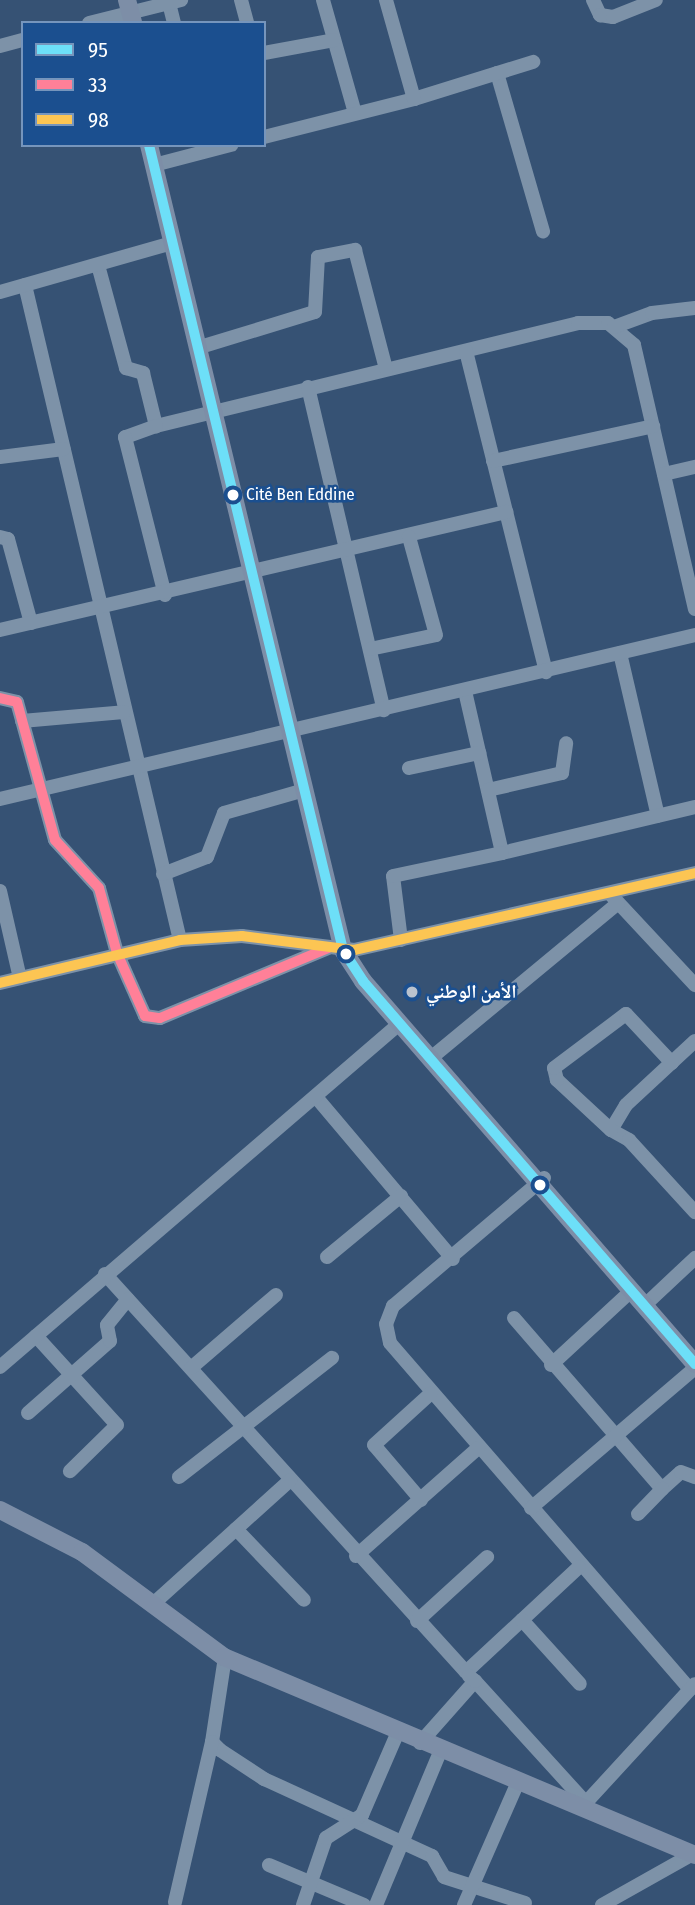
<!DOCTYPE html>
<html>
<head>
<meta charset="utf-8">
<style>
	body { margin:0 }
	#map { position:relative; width:695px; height:1905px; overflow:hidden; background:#365274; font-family:"Fira Sans Condensed","Noto Naskh Arabic",sans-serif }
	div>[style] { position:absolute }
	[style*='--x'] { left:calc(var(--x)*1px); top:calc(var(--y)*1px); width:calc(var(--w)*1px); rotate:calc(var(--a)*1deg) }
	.minor>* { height:14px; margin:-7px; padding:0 7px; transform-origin:7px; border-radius:7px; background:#7d92a8 }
	.major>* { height:18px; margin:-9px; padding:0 9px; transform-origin:9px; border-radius:9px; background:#7d8ea7 }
	.bus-1>* { height:10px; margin:-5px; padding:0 5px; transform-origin:5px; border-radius:5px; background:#6ddff8 }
	.bus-2>* { height:10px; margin:-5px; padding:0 5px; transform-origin:5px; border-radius:5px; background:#ff8098 }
	.bus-3>* { height:10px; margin:-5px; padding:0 5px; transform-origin:5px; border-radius:5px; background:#fcc553 }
	.dots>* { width:19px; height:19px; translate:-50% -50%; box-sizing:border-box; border:4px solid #1b4f8f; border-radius:50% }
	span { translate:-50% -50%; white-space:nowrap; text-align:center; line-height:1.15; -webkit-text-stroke:5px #1b4f8f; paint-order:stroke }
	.bus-label { font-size:17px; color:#fff }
	.left { translate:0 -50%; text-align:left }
	.poi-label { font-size:19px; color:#fff; font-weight:700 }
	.legend { position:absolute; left:21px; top:21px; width:245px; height:126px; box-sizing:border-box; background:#1b4f8f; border:2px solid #7695bc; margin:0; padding:9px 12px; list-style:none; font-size:21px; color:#fff }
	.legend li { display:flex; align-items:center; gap:14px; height:35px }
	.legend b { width:35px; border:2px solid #7695bc }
</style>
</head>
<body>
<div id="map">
	<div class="minor">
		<div style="--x:241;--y:0;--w:24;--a:75"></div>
		<div style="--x:323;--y:0;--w:117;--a:74.2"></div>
		<div style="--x:593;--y:0;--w:17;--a:65"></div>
		<div style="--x:600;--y:15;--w:13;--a:9"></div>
		<div style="--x:613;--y:17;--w:46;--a:-21.6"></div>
		<div style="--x:169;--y:3;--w:21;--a:76"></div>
		<div style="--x:89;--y:23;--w:95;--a:-14"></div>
		<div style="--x:0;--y:46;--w:24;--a:-15"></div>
		<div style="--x:264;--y:53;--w:71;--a:-10.5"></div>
		<div style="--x:497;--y:73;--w:165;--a:73.8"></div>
		<div style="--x:414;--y:99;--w:125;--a:-17.3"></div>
		<div style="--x:264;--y:137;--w:155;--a:-14.2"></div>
		<div style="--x:414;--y:99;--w:103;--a:-105.8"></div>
		<div style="--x:154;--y:165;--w:80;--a:-14.6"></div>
		<div style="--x:98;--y:265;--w:107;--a:74.8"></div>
		<div style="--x:126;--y:368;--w:18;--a:16"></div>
		<div style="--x:143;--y:373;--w:55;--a:76.2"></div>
		<div style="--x:156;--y:426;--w:434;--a:-13.7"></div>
		<div style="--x:578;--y:323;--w:30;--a:0"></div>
		<div style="--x:608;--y:323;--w:34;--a:40"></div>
		<div style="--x:634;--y:345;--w:271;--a:77"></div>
		<div style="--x:25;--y:285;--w:673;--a:76.69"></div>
		<div style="--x:0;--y:292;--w:179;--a:-15.9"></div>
		<div style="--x:614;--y:327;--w:40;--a:-20.2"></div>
		<div style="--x:652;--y:313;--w:43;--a:-6.6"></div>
		<div style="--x:197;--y:348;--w:123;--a:-17"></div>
		<div style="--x:315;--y:312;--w:55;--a:-86.9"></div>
		<div style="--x:318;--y:257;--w:38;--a:-11"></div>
		<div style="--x:355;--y:250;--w:123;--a:75.4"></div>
		<div style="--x:466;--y:351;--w:331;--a:76"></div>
		<div style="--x:308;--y:387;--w:332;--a:76.8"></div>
		<div style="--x:156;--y:426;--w:33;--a:160"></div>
		<div style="--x:125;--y:437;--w:163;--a:75.8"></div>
		<div style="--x:0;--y:457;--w:64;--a:-7.2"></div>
		<div style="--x:493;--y:461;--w:164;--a:-12.3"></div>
		<div style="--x:664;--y:474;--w:32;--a:-13"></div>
		<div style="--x:0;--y:537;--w:8;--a:14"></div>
		<div style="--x:8;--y:539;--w:87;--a:74.7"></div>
		<div style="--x:0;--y:630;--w:520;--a:-13.13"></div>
		<div style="--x:370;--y:649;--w:67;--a:-12"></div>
		<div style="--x:436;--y:635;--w:102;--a:-105.4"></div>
		<div style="--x:620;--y:653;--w:167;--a:76.9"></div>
		<div style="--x:465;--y:691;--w:166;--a:77.1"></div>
		<div style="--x:502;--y:853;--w:198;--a:-13.4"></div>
		<div style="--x:0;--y:698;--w:17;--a:13"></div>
		<div style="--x:17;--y:702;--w:143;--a:74.6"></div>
		<div style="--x:55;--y:840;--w:65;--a:47.5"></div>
		<div style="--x:99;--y:888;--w:67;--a:74.5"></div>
		<div style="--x:117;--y:953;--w:69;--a:66"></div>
		<div style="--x:145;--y:1016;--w:15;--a:8"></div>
		<div style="--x:160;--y:1018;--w:182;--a:-22.6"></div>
		<div style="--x:22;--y:721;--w:102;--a:-5"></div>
		<div style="--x:409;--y:768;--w:72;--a:-12.1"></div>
		<div style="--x:488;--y:790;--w:76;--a:-12.9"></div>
		<div style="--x:562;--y:773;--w:30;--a:-82"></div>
		<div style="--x:0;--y:799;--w:714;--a:-13.28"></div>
		<div style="--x:163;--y:874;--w:47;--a:-21.1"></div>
		<div style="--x:207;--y:857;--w:47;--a:-68.9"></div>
		<div style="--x:224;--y:813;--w:80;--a:-15.9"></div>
		<div style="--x:0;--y:891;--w:89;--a:77.1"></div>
		<div style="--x:612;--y:896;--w:122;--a:47"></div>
		<div style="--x:401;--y:940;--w:64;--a:-97.1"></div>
		<div style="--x:393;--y:876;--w:111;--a:-11.9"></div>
		<div style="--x:0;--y:983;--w:185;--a:-13.4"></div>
		<div style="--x:180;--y:940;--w:62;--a:-3.7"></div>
		<div style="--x:242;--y:936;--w:113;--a:7.1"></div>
		<div style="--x:354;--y:950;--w:350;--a:-12.7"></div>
		<div style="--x:695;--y:1041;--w:94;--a:137.2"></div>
		<div style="--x:626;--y:1105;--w:29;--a:121"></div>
		<div style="--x:611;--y:1130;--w:21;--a:29"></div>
		<div style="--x:629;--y:1140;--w:98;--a:47.5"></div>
		<div style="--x:437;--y:1053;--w:235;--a:-39.6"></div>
		<div style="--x:316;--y:1097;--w:212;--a:49.8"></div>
		<div style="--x:611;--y:1130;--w:74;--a:-137.2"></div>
		<div style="--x:557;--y:1080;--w:12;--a:-104"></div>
		<div style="--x:554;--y:1068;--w:90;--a:-36.9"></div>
		<div style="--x:626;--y:1014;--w:67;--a:46.8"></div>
		<div style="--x:544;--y:1178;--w:198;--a:139.7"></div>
		<div style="--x:393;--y:1306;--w:19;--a:111"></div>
		<div style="--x:386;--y:1324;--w:19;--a:78"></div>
		<div style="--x:390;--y:1343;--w:458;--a:49.1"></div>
		<div style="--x:327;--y:1257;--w:96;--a:-39.5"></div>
		<div style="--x:105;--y:1274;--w:537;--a:47.79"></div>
		<div style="--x:466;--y:1672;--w:154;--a:-42.9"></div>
		<div style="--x:645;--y:1305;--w:69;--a:-43.2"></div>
		<div style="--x:514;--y:1318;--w:226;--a:49.1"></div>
		<div style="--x:662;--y:1489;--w:25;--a:-42"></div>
		<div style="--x:681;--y:1472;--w:15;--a:20"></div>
		<div style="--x:36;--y:1336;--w:120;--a:47.7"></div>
		<div style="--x:117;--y:1425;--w:66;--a:135.6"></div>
		<div style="--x:551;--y:1365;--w:110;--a:-42.8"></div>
		<div style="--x:0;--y:1367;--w:526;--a:-40.68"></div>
		<div style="--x:191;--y:1368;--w:112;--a:-40.7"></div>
		<div style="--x:28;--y:1413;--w:109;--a:-41.3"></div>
		<div style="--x:110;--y:1341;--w:16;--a:-101"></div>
		<div style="--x:107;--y:1325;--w:33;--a:-51"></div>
		<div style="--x:179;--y:1477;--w:194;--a:-37.9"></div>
		<div style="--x:421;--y:1500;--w:72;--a:-130.5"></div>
		<div style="--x:374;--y:1445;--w:76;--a:-42.3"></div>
		<div style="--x:531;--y:1508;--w:216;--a:-40.5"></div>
		<div style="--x:638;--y:1514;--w:35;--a:-46"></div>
		<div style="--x:236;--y:1529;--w:98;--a:46.2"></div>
		<div style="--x:356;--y:1556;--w:163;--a:-41.5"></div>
		<div style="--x:153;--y:1604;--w:185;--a:-42.1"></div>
		<div style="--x:522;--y:1620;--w:86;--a:47.8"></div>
		<div style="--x:417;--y:1621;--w:95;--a:-42.4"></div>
		<div style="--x:225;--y:1657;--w:86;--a:98.7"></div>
		<div style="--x:212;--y:1742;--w:11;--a:45"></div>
		<div style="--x:220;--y:1750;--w:53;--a:33.4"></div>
		<div style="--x:264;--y:1779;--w:185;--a:24.6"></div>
		<div style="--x:432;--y:1856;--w:24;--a:60"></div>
		<div style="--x:444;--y:1877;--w:85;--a:17.8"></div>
		<div style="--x:475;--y:1681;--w:165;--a:47.7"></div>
		<div style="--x:420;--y:1743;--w:83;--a:-48.4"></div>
		<div style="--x:475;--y:1681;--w:8;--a:-140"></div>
		<div style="--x:581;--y:1808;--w:168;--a:-47.4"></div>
		<div style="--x:269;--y:1865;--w:103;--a:22.8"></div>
		<div style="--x:175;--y:1902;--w:164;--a:-77"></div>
		<div style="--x:303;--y:1905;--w:71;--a:-71.1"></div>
		<div style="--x:326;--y:1838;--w:43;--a:-32.6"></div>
		<div style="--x:362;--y:1815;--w:88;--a:-66.6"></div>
		<div style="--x:376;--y:1905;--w:166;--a:-67.3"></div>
		<div style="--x:464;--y:1905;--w:132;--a:-66.3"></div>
		<div style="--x:602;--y:1905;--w:104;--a:-29.3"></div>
	</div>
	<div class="major">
		<div style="--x:127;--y:0;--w:24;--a:75"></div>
		<div style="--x:149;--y:145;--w:828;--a:76.45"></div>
		<div style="--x:343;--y:950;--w:37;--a:57"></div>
		<div style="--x:363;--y:981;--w:507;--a:49.08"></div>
		<div style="--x:0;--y:1510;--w:92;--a:27.1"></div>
		<div style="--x:82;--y:1552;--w:177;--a:36.5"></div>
		<div style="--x:224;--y:1657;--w:511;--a:22.8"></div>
	</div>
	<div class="bus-1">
		<div style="--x:149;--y:145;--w:828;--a:76.45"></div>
		<div style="--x:343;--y:950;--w:37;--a:57"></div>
		<div style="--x:363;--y:981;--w:507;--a:49.08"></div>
	</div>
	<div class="bus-2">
		<div style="--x:0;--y:698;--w:17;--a:13"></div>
		<div style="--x:17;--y:702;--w:143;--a:74.6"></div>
		<div style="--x:55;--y:840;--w:65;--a:47.5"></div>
		<div style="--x:99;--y:888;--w:67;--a:74.5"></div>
		<div style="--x:117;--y:953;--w:69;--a:66"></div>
		<div style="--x:145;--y:1016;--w:15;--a:8"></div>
		<div style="--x:160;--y:1018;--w:182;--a:-22.6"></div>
	</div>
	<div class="bus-3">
		<div style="--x:0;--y:983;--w:185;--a:-13.4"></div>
		<div style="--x:180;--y:940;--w:62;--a:-3.7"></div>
		<div style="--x:242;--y:936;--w:113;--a:7.1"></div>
		<div style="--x:354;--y:950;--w:350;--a:-12.7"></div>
	</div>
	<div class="dots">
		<div style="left:233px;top:495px;background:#fff"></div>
		<div style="left:346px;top:954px;background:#fff"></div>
		<div style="left:412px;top:992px;background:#b9c2ce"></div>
		<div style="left:540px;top:1185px;background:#fff"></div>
	</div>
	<div class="bus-label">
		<span class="left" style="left:246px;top:495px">Cité Ben Eddine</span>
	</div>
	<div class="poi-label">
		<span class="left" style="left:426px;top:992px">الأمن الوطني</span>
	</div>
	<ul class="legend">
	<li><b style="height:9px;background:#6ddff8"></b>95</li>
	<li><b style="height:9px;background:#ff8098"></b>33</li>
	<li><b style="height:9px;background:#fcc553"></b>98</li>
	</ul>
</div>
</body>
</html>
